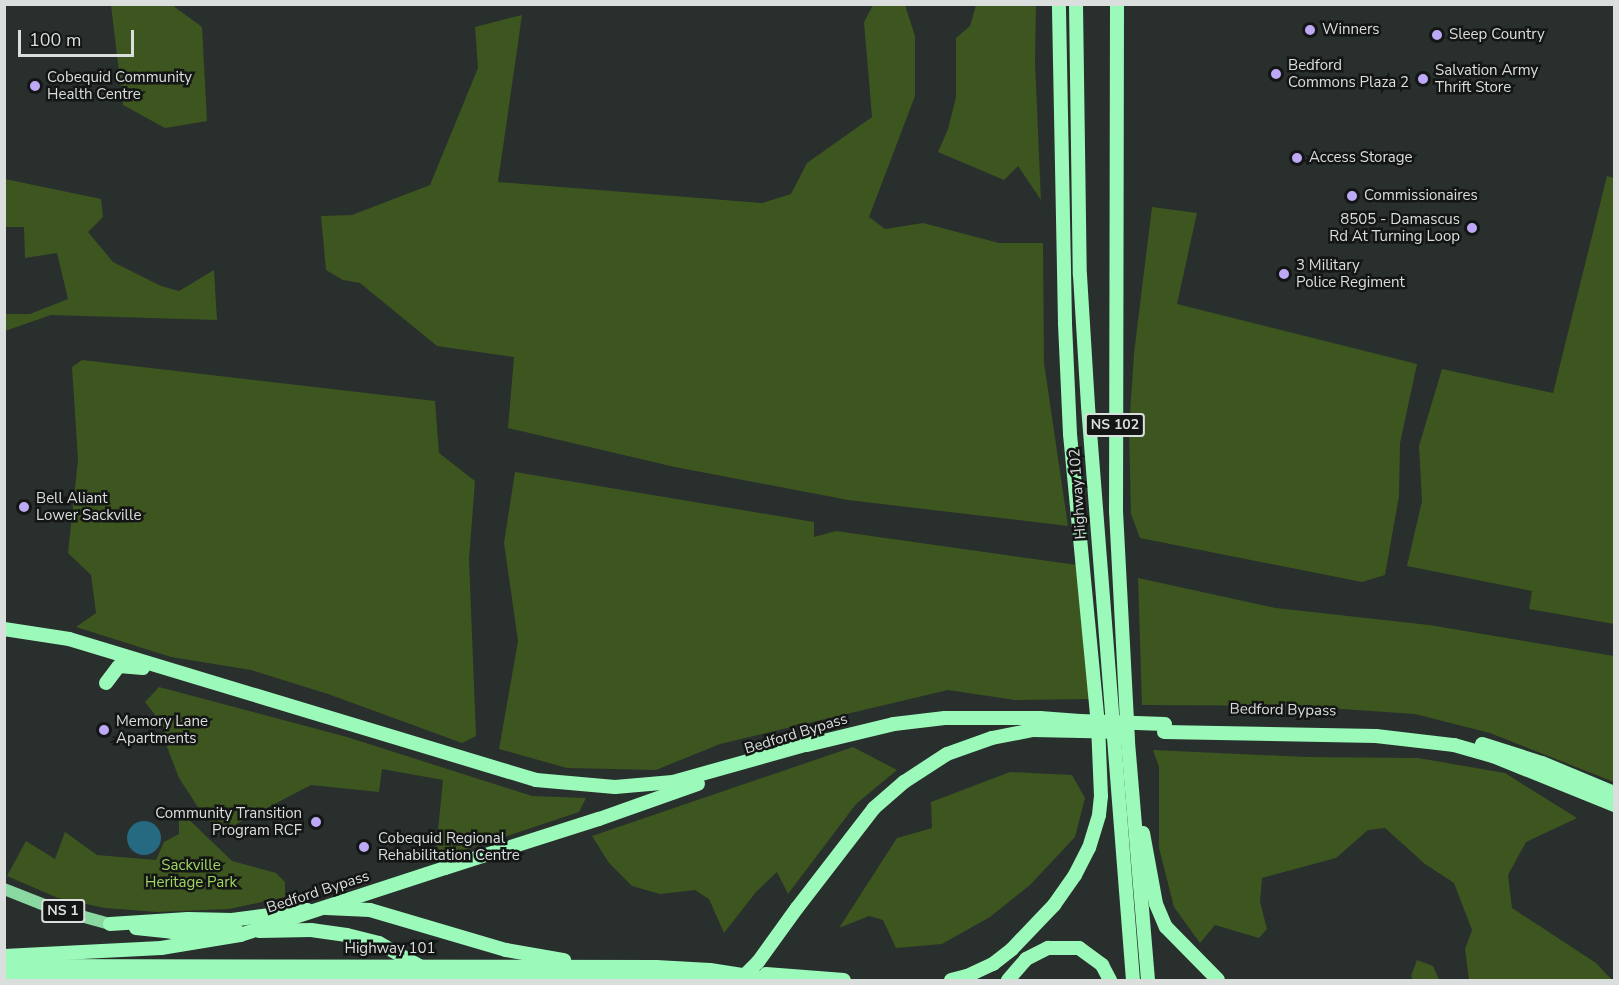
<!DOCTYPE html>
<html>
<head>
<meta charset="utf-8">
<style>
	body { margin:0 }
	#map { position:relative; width:1619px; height:985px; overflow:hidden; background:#282f2d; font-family:"Nunito Sans",sans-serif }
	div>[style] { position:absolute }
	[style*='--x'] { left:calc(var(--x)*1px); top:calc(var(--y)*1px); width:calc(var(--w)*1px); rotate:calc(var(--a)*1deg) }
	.green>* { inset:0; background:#3d551e }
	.water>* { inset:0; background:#266a82 }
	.round { border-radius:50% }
	.major>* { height:12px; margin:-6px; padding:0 6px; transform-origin:6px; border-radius:6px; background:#8ad8a2 }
	.highway>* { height:14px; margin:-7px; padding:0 7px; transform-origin:7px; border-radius:7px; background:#9bfab9 }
	.highway-bridge>* { height:14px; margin:-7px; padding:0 7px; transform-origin:7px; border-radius:7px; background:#9bfab9 }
	.dots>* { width:16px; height:16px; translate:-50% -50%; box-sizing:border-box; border:3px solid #131615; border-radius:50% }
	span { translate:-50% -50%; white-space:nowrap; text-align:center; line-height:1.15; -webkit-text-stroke:5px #131615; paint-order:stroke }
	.shield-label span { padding:2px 4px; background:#131615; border:2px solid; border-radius:4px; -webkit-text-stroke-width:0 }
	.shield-label { font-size:14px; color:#dadfdd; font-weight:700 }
	.poi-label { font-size:15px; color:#dadfdd }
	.left { translate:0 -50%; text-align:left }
	.right { translate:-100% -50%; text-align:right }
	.street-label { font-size:15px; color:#dadfdd }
	.park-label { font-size:15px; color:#a1d661 }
	.frame { position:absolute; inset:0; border:6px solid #dadfdd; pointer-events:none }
	.scale { position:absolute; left:18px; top:30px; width:116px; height:27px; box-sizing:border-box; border:3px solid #dadfdd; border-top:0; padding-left:8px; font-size:18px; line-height:21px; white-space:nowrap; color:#dadfdd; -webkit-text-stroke:4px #131615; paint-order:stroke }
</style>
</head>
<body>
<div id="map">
	<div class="green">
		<div style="clip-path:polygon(111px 5px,172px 5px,202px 27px,207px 121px,165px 128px,123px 105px)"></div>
		<div style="clip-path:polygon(873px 5px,905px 5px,915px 36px,915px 96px,869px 217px,885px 229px,923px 223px,999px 243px,1043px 243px,1044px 363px,1068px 526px,848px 500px,675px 467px,508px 428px,514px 357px,437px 346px,360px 283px,343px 280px,326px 270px,321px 216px,352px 215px,430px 185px,478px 68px,475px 27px,522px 15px,498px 182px,762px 203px,791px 194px,807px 163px,872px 117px,864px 22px)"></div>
		<div style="clip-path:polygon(976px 5px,1036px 5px,1035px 62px,1041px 200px,1018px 166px,1004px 180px,938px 152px,948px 129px,956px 97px,956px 38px,970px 26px)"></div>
		<div style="clip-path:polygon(1607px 176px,1614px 178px,1614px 624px,1529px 609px,1532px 591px,1407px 566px,1422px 501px,1419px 446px,1442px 369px,1553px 393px)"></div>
		<div style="clip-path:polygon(5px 179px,101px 199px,103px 217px,88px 232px,113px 262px,161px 286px,179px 291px,214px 270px,217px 320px,51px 315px,5px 331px,5px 314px,30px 314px,68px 299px,57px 253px,25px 258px,24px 227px,5px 227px)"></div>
		<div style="clip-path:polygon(1152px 207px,1197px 213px,1177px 304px,1417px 364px,1400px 443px,1399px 496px,1385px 575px,1362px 582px,1140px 538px,1131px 514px,1129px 429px,1134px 353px)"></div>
		<div style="clip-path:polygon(82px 360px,435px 401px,439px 453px,475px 481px,469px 559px,476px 736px,462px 743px,328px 694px,251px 670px,171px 657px,76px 627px,96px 613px,91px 575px,68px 553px,78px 460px,72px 367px)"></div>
		<div style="clip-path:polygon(515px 472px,814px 522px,814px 537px,836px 531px,1077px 565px,1089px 699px,1015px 700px,948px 690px,720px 744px,656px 770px,567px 768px,499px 749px,518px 641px,504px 543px)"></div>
		<div style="clip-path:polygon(1138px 578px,1276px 608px,1429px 625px,1614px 656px,1614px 782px,1490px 733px,1415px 714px,1297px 706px,1142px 705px)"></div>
		<div style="clip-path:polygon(159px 687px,347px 737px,532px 796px,586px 798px,579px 812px,435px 860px,443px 780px,382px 769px,379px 792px,311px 785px,225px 830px,205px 818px,179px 778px,167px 747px,162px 724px,145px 702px)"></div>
		<div style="clip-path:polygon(853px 747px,897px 770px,856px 804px,788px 894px,777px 872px,756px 892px,724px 933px,709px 899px,695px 890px,660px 894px,632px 886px,609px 863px,592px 836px)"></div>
		<div style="clip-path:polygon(1153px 750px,1307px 757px,1418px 758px,1505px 773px,1577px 818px,1526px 842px,1508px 875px,1512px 908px,1596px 963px,1612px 980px,1469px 980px,1465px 949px,1472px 930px,1454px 883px,1425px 864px,1385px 828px,1368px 830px,1336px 858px,1262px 878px,1260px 902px,1267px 929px,1259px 938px,1215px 925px,1200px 943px,1174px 907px,1159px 848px,1159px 767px)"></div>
		<div style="clip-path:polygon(1010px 772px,1072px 775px,1085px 798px,1075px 837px,1030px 885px,990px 917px,942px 944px,896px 948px,883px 920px,869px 916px,839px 928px,897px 838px,932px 828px,931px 802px)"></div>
		<div style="clip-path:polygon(179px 810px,232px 861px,276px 873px,285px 882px,285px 897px,229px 909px,157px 912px,105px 908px,58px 898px,7px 876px,26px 841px,55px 859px,65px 832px,97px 855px,156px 860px,164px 842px,179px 834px)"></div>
		<div style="clip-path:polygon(1417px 960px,1433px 966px,1439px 980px,1413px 980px,1411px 976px)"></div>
	</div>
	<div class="water">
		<div class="round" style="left:127px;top:821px;width:34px;height:34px"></div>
	</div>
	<div class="major">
		<div style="--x:4;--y:889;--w:52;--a:21.6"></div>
		<div style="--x:52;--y:908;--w:60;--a:15.4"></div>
	</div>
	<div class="highway">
		<div style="--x:1076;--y:4;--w:271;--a:89.2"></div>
		<div style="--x:1080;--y:275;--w:131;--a:86.5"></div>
		<div style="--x:1088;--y:406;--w:576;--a:85.52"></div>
		<div style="--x:1117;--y:4;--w:507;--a:90.11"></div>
		<div style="--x:1116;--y:511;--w:231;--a:87"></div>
		<div style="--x:1128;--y:742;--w:239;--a:85.2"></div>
		<div style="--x:4;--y:629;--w:66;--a:8.7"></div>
		<div style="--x:69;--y:639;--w:488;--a:16.8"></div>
		<div style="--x:536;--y:780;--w:79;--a:5.1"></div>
		<div style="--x:615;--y:787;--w:58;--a:-4.9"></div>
		<div style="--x:673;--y:782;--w:148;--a:-15.7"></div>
		<div style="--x:106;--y:683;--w:21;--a:-53"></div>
		<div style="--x:119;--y:666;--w:24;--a:5"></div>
		<div style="--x:1164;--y:732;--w:212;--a:1.1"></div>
		<div style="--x:1376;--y:736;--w:79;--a:6.6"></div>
		<div style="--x:1454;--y:745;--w:41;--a:15.8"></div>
		<div style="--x:1493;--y:756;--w:131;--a:22"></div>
		<div style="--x:1482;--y:744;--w:63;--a:17.6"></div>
		<div style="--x:1542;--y:763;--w:78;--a:22.6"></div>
		<div style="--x:807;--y:745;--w:89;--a:-13.6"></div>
		<div style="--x:894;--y:724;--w:51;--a:-6.7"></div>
		<div style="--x:945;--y:718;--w:95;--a:0"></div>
		<div style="--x:1040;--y:718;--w:40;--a:4.3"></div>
		<div style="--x:1143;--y:833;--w:72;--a:79.6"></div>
		<div style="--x:1156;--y:904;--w:25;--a:67"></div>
		<div style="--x:1166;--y:927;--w:74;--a:45.5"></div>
		<div style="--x:445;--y:868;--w:162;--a:-17.7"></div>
		<div style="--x:599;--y:819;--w:105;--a:-19.5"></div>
		<div style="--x:326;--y:908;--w:44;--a:2.6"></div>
		<div style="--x:370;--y:910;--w:142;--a:16.4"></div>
		<div style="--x:506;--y:950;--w:59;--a:9.8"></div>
		<div style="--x:797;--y:908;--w:126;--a:-52.4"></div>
		<div style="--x:874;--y:808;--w:40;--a:-41"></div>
		<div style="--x:904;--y:782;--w:51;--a:-33.1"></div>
		<div style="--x:947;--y:754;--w:48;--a:-19.6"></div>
		<div style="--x:992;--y:738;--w:42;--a:-11"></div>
		<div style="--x:1033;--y:730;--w:48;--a:1.2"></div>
		<div style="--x:110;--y:924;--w:78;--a:-3.7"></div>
		<div style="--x:188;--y:919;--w:44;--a:1.3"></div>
		<div style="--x:232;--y:920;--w:76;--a:-7.6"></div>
		<div style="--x:136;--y:928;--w:36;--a:6"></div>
		<div style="--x:172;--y:932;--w:65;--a:-0.9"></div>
		<div style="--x:259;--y:931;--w:52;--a:-1.1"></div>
		<div style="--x:311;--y:930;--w:36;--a:8"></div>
		<div style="--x:4;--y:956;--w:157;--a:-2.9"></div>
		<div style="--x:4;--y:966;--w:652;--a:0.09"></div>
		<div style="--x:656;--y:967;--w:54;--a:3.2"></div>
		<div style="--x:710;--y:970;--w:66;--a:8.7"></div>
		<div style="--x:766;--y:974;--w:78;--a:4.4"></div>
		<div style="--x:4;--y:976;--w:578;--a:0"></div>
		<div style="--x:582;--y:976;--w:147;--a:1.6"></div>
		<div style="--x:951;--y:980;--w:16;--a:-14"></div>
		<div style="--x:967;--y:976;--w:29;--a:-25"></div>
		<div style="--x:993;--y:964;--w:24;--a:-38"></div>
		<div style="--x:1012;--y:949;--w:61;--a:-46.3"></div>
		<div style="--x:1054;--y:905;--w:37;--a:-55"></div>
		<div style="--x:1075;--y:875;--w:30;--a:-63"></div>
		<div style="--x:1089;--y:848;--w:34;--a:-73"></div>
		<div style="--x:1099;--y:815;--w:19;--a:-84"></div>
		<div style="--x:1101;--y:796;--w:71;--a:-92.4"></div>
		<div style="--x:1098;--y:725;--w:292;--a:-95.5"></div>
		<div style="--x:1070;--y:434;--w:112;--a:-92.6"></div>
		<div style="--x:1065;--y:322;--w:318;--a:-91.1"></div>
		<div style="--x:1008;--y:980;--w:28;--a:-49"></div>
		<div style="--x:1026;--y:959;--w:25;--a:-27"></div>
		<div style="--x:1048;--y:948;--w:31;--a:0"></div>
		<div style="--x:1079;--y:948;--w:29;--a:36"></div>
		<div style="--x:1102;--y:965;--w:17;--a:62"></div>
	</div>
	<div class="highway-bridge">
		<div style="--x:1080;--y:721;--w:85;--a:2"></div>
		<div style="--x:1081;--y:731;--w:42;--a:1.4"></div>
		<div style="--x:347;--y:935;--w:33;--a:14"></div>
		<div style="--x:379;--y:943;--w:75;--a:29.6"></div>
		<div style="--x:161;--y:948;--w:80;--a:-9.3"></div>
		<div style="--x:240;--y:935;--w:216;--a:-18.1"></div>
		<div style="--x:740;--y:980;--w:25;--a:-45"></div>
		<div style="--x:758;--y:962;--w:67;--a:-54.2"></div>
	</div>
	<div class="dots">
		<div style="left:1310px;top:30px;background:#bda9f5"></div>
		<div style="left:1437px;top:35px;background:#bda9f5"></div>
		<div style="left:1276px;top:74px;background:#bda9f5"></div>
		<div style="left:1423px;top:79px;background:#bda9f5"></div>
		<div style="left:35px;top:86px;background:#bda9f5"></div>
		<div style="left:1297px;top:158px;background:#bda9f5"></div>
		<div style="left:1352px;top:196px;background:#bda9f5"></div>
		<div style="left:1472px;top:228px;background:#bda9f5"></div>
		<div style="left:1284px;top:274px;background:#bda9f5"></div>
		<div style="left:24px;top:507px;background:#bda9f5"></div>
		<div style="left:104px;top:730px;background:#bda9f5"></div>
		<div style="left:316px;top:822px;background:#bda9f5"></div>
		<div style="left:364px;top:847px;background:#bda9f5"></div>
	</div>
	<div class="shield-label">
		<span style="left:1115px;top:425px">NS 102</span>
		<span style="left:63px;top:911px">NS 1</span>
	</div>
	<div class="poi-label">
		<span class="left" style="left:1322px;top:30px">Winners</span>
		<span class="left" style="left:1449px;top:35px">Sleep Country</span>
		<span class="left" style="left:1288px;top:74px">Bedford<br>Commons Plaza 2</span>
		<span class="left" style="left:1435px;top:79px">Salvation Army<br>Thrift Store</span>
		<span class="left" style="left:47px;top:86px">Cobequid Community<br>Health Centre</span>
		<span class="left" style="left:1309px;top:158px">Access Storage</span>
		<span class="left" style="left:1364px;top:196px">Commissionaires</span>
		<span class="right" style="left:1460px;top:228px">8505 - Damascus<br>Rd At Turning Loop</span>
		<span class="left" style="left:1296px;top:274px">3 Military<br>Police Regiment</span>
		<span class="left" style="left:36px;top:507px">Bell Aliant<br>Lower Sackville</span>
		<span class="left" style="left:116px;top:730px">Memory Lane<br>Apartments</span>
		<span class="right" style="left:302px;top:822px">Community Transition<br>Program RCF</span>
		<span class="left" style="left:378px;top:847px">Cobequid Regional<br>Rehabilitation Centre</span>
	</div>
	<div class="street-label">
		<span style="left:1078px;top:494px;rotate:-94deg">Highway 102</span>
		<span style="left:1283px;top:710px;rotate:1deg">Bedford Bypass</span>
		<span style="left:796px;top:734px;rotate:-17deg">Bedford Bypass</span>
		<span style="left:318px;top:892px;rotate:-18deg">Bedford Bypass</span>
		<span style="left:390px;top:949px">Highway 101</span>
	</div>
	<div class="park-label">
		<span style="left:191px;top:874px">Sackville<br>Heritage Park</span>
	</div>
	<div class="frame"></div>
	<div class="scale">100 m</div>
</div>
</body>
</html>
